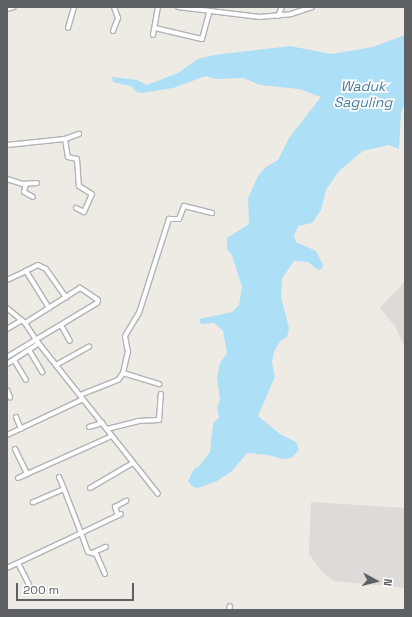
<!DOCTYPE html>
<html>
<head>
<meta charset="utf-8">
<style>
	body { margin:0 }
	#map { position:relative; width:412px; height:617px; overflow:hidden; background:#eeebe5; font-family:"Space Grotesk",sans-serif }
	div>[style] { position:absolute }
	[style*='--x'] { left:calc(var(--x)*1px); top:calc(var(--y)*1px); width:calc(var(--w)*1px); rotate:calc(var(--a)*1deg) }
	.industrial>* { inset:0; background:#dddad7 }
	.water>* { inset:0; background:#addff6 }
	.roads { filter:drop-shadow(1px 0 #b0b3b6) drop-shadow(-1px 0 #b0b3b6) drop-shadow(0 1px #b0b3b6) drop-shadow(0 -1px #b0b3b6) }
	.street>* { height:4px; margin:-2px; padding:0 2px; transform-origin:2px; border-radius:2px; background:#fff }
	span { translate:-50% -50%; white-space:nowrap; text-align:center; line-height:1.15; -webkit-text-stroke:3.5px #fff; paint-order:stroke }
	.water-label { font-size:14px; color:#487c9e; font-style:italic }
	.frame { position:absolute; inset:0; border:8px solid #5d6164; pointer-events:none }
	.north { position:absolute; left:356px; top:561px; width:40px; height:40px; -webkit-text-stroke:3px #fff; paint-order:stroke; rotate:97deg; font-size:11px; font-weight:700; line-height:16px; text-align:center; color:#5d6164 }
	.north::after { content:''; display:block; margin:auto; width:14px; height:18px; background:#5d6164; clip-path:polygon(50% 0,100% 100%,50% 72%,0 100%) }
	.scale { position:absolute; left:16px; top:583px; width:118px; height:18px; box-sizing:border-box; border:2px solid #5d6164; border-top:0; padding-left:5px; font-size:12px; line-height:14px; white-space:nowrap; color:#5d6164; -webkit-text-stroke:3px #fff; paint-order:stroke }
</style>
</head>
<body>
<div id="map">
	<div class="industrial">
		<div style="clip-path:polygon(405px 281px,405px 357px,404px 345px,395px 326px,380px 308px)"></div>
		<div style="clip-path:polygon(311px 502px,405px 508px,405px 588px,334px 581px,321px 571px,309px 554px)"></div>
	</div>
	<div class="water">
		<div style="clip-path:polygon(405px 35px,405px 103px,401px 112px,399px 149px,389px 145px,363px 151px,339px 171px,326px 190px,321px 210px,312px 223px,298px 226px,294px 235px,296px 242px,316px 251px,323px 265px,322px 269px,318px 270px,308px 262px,294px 261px,282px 278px,281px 297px,289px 328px,287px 337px,280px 341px,274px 352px,272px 362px,275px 377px,258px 416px,280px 434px,296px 442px,299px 450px,291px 458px,282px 459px,268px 455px,247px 453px,231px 472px,217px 481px,198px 488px,193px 487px,188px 481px,194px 469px,199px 466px,210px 452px,213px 424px,219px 417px,217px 408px,220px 399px,217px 378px,220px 363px,227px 353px,223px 331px,214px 323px,201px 324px,199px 319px,232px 312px,239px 305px,242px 287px,232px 255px,227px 249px,227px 238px,249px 224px,248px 198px,258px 176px,266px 167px,278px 160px,289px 138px,321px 97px,299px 89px,260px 85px,243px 78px,216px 79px,206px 76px,173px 88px,142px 93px,137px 92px,131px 86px,113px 82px,112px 77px,137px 80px,147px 85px,178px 73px,198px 59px,214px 55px,290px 46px,331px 54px,373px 47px)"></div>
	</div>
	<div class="roads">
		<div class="street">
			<div style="--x:178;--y:7;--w:82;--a:7"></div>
			<div style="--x:259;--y:17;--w:32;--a:-5"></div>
			<div style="--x:291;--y:14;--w:22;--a:-18"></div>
			<div style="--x:7;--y:9;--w:7;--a:-16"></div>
			<div style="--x:278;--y:16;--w:10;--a:-66"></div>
			<div style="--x:68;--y:28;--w:22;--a:-74"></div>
			<div style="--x:155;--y:28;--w:48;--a:13.2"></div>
			<div style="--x:202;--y:39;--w:28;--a:-75"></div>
			<div style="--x:113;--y:31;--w:14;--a:-69"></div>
			<div style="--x:118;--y:18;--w:12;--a:-110"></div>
			<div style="--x:153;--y:35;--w:28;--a:-80"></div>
			<div style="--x:65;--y:139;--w:18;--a:81"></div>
			<div style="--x:68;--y:157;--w:9;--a:13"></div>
			<div style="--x:77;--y:159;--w:27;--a:86"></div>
			<div style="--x:79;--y:186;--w:15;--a:32"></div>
			<div style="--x:92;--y:194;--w:20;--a:114"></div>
			<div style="--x:84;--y:212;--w:9;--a:-153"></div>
			<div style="--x:7;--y:145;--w:58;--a:-5.9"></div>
			<div style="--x:65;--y:139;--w:15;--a:-20"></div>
			<div style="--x:7;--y:179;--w:16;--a:18"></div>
			<div style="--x:22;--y:184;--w:15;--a:-4"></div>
			<div style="--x:26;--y:184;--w:8;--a:104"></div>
			<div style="--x:24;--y:192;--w:10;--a:29"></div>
			<div style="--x:7;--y:280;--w:21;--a:-25"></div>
			<div style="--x:7;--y:308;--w:23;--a:40"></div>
			<div style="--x:25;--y:323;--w:20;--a:57"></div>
			<div style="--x:36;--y:340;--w:196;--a:51.6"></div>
			<div style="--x:49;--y:308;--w:44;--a:-121.9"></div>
			<div style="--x:26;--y:271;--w:13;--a:-27"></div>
			<div style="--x:38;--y:265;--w:9;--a:27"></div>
			<div style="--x:46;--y:269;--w:35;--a:55"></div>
			<div style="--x:61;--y:325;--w:18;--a:61"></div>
			<div style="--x:7;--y:329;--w:17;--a:-31"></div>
			<div style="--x:29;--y:350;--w:26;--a:59"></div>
			<div style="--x:7;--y:357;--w:105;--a:-31"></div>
			<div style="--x:97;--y:303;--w:3;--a:-72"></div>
			<div style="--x:98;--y:300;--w:22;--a:-146"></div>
			<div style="--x:80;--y:288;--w:65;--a:147.5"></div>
			<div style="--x:14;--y:360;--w:23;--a:59"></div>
			<div style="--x:7;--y:364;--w:38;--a:-33"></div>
			<div style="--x:56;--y:365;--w:38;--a:-29"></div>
			<div style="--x:123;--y:373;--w:38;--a:17"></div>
			<div style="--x:7;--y:390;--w:8;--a:67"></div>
			<div style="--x:80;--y:395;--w:41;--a:-21.5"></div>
			<div style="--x:118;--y:380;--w:9;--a:-54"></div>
			<div style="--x:123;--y:373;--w:22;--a:-77"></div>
			<div style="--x:128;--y:352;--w:16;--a:-101"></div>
			<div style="--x:125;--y:336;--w:27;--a:-59"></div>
			<div style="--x:139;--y:313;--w:99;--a:-72.3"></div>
			<div style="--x:169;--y:219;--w:10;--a:0"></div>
			<div style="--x:179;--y:219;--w:14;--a:-69"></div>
			<div style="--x:184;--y:206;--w:29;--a:14"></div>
			<div style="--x:16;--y:417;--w:13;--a:67"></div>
			<div style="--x:89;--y:427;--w:14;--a:-17"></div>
			<div style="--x:107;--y:429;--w:32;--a:-14"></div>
			<div style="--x:138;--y:421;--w:21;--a:-3"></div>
			<div style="--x:159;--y:420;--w:26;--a:-86"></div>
			<div style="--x:7;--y:435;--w:84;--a:-25.3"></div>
			<div style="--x:15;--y:449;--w:28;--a:64"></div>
			<div style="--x:27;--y:474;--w:93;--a:-24.1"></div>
			<div style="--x:59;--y:477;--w:13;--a:67"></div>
			<div style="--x:18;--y:478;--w:10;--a:-24"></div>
			<div style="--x:90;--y:488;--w:50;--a:-30.2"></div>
			<div style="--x:118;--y:515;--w:9;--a:-111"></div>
			<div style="--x:115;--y:507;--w:13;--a:-29"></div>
			<div style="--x:94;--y:552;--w:13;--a:-23"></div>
			<div style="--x:18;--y:563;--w:27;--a:63"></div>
			<div style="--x:7;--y:568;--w:82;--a:-25.3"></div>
			<div style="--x:81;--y:533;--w:47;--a:-111.1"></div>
			<div style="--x:64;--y:489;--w:34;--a:157"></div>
			<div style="--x:105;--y:574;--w:22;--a:-114"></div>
			<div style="--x:96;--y:554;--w:8;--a:-166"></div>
			<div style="--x:88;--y:552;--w:20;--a:-110"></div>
			<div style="--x:81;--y:533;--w:44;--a:-25.4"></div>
			<div style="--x:229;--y:610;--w:4;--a:-76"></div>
		</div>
	</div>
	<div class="water-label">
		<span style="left:363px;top:94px">Waduk<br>Saguling</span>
	</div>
	<div class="frame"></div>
	<div class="north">N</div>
	<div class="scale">200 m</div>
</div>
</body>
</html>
